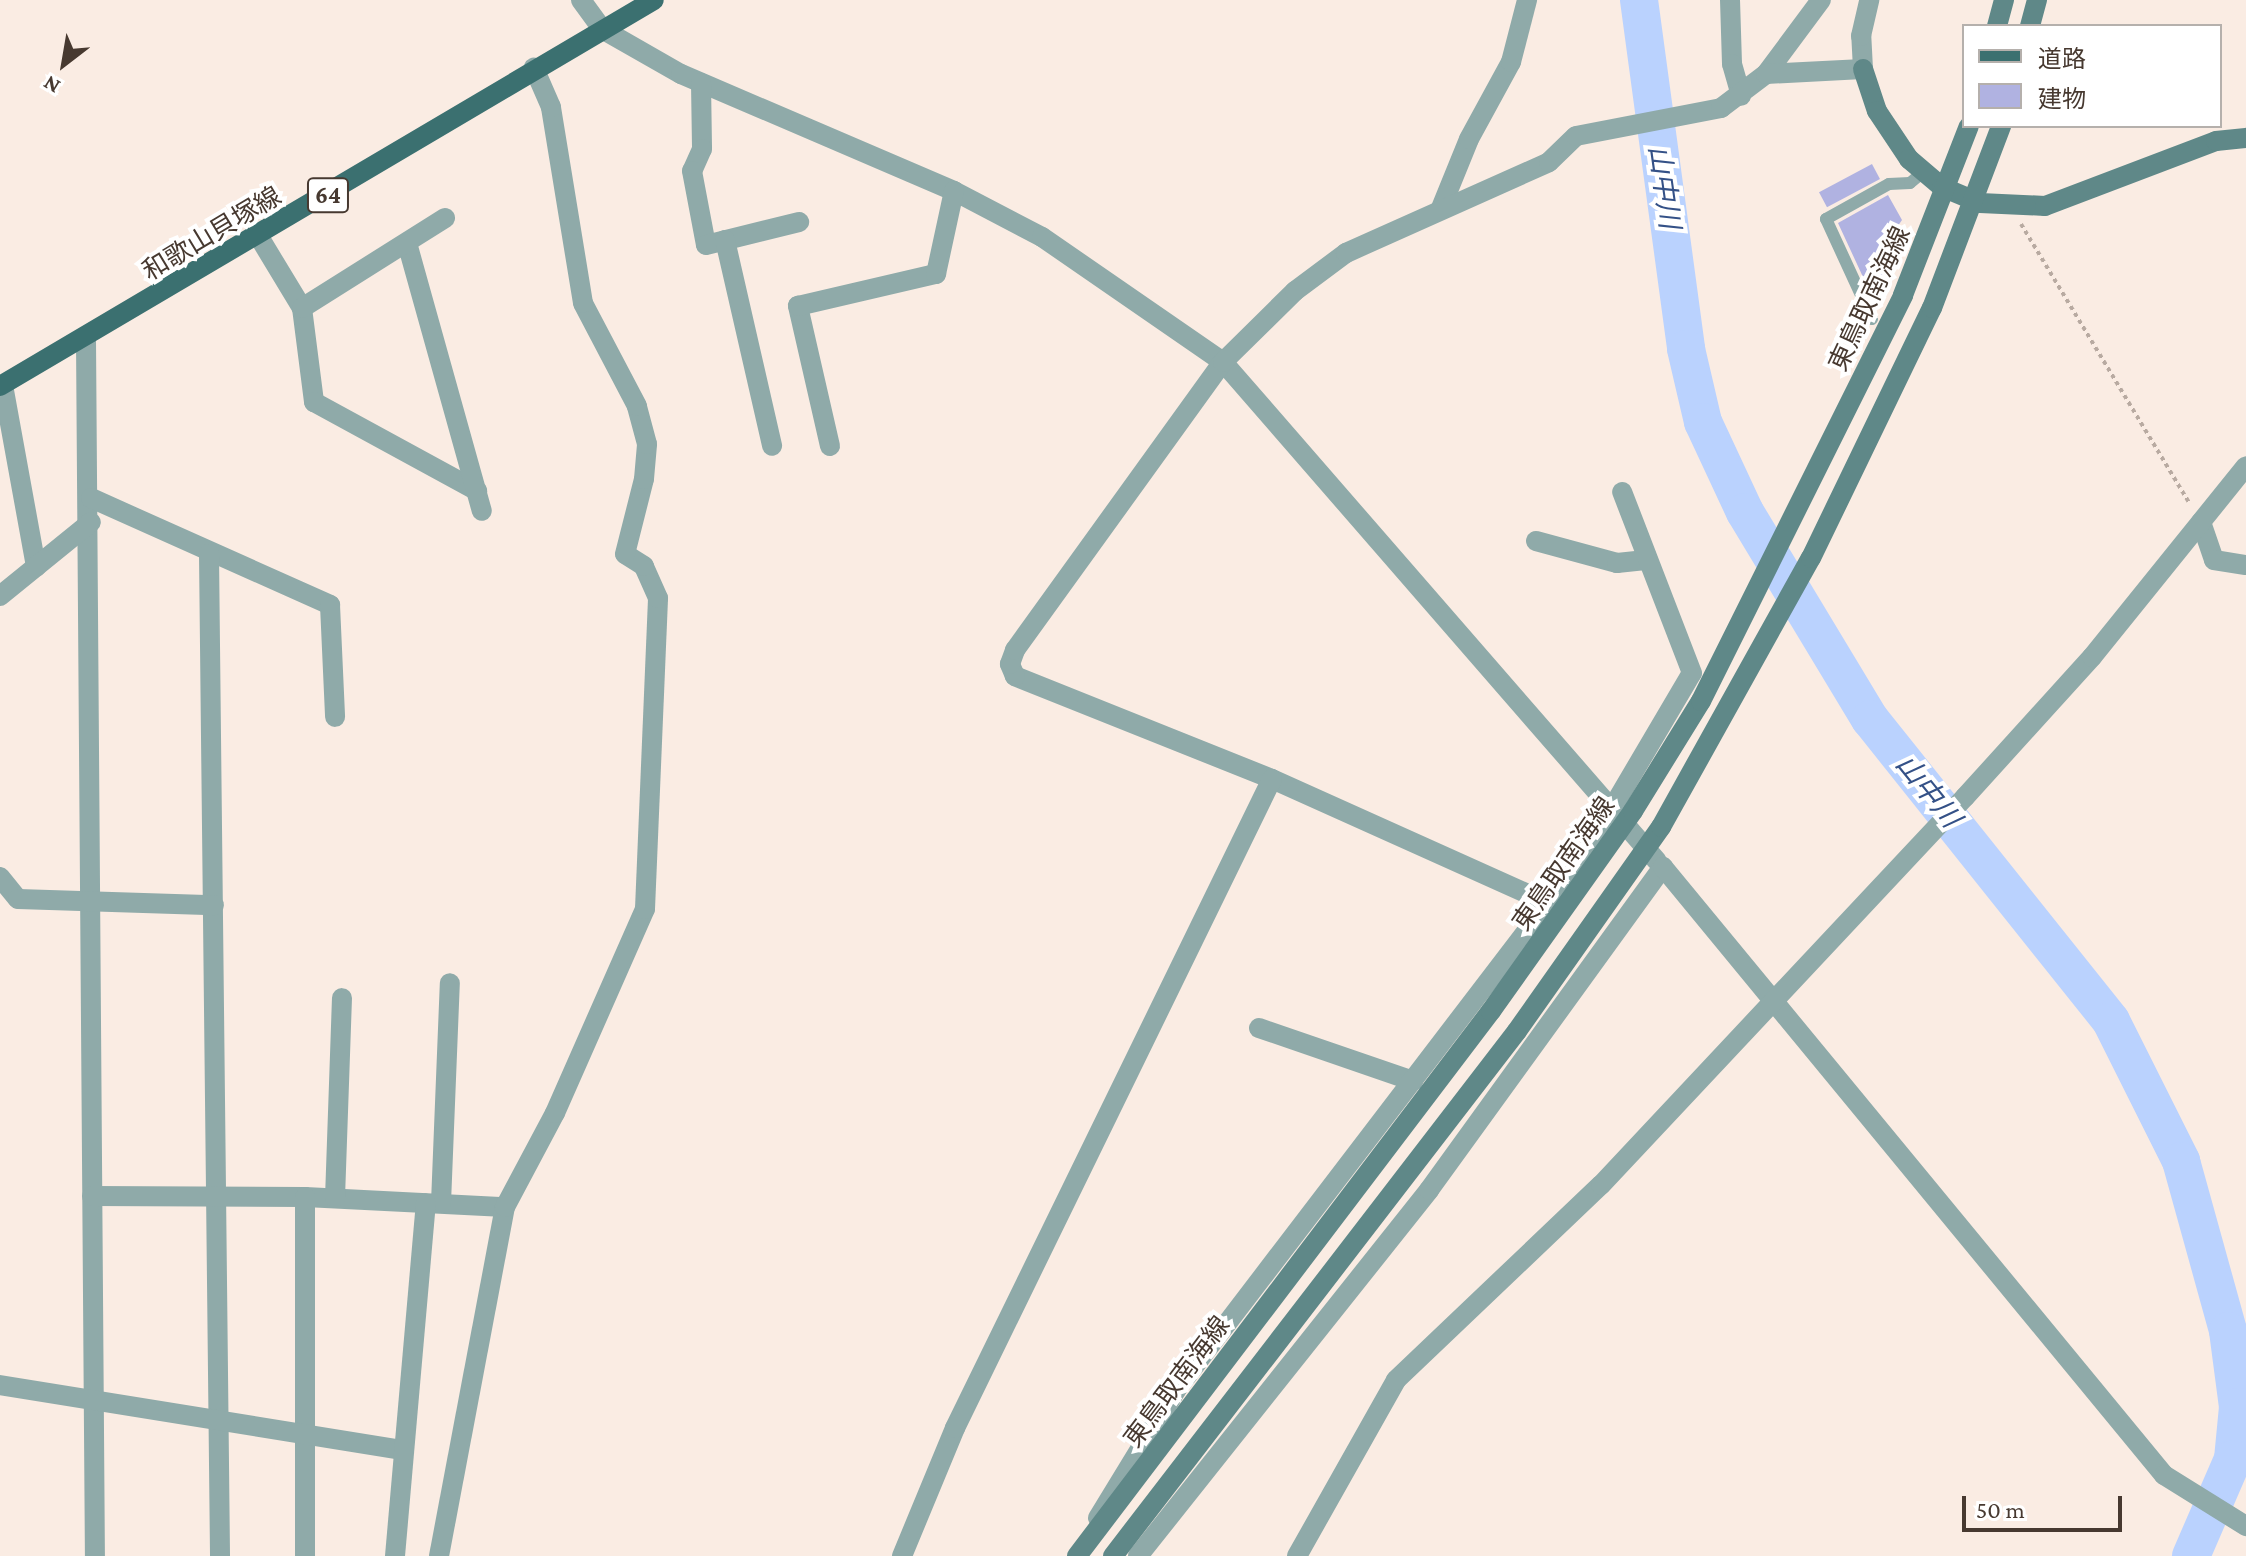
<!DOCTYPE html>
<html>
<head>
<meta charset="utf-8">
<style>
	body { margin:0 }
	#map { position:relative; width:2246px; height:1556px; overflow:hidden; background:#faece3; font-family:"Crimson Pro","Noto Sans JP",serif }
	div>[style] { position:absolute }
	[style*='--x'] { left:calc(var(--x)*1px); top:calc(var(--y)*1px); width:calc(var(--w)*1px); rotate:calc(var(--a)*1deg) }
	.river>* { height:38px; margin:-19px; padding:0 19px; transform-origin:19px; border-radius:19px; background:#bad2fe }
	.building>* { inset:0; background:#b0b2e1; transform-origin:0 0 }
	.path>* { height:4px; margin-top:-2px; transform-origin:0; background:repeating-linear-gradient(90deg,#b8aaa1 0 4px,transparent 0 8px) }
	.lane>* { height:12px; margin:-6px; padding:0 6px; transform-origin:6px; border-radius:6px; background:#8faaa9 }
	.street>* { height:20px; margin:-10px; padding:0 10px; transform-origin:10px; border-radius:10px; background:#8faaa9 }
	.secondary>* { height:20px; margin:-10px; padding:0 10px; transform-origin:10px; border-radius:10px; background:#5f8888 }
	.primary>* { height:20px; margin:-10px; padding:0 10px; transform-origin:10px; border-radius:10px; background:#3b7070 }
	.secondary-bridge>* { height:20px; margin:-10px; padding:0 10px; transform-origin:10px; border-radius:10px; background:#5f8888 }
	span { translate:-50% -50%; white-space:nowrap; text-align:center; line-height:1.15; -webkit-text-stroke:8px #fff; paint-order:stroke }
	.shield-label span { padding:2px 6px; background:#fff; border:2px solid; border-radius:6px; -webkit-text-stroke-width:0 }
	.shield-label { font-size:24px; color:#473930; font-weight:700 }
	.street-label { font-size:26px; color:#473930 }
	.water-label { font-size:28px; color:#345187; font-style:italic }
	.legend { position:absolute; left:1962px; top:24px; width:260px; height:104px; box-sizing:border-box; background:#fff; border:2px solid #b5b0ac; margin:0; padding:10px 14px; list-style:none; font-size:24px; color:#473930 }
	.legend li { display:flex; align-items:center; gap:16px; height:40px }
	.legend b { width:40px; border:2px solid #b5b0ac }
	.north { position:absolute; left:24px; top:24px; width:80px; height:80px; -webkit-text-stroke:6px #fff; paint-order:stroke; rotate:211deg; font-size:22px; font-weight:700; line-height:32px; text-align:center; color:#473930 }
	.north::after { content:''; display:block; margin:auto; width:28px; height:36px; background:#473930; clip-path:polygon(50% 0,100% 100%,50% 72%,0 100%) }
	.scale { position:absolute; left:1962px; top:1496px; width:160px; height:36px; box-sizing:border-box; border:4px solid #473930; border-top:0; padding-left:10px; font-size:24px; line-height:28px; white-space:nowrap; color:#473930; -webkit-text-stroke:6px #fff; paint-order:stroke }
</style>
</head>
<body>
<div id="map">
	<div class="river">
		<div style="--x:1639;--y:0;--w:352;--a:82.3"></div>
		<div style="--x:1686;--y:349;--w:75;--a:76.9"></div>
		<div style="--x:1703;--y:422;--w:99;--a:65"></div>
		<div style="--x:1745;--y:512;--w:242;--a:58.9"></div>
		<div style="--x:1870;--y:719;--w:386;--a:51.4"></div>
		<div style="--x:2111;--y:1021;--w:157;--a:63.4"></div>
		<div style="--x:2181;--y:1161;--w:176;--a:74.5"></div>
		<div style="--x:2228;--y:1331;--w:77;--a:82.5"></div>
		<div style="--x:2238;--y:1407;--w:52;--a:95.5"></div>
		<div style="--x:2233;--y:1459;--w:106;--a:113.4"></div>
	</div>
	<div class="building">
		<div style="left:1872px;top:164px;width:17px;height:60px;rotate:62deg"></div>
		<div style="clip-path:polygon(1888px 195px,1902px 220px,1891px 236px,1899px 252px,1882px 261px,1891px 279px,1869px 290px,1838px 223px)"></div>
	</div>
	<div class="path">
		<div style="--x:2021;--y:224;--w:327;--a:58.9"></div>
	</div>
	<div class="lane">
		<div style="--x:1872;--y:319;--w:110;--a:-114.7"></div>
		<div style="--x:1826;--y:219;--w:72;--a:-29.1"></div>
		<div style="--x:1889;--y:184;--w:21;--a:-3"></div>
		<div style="--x:1910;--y:183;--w:17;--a:-40"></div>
	</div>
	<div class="street">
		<div style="--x:581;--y:0;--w:36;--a:54"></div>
		<div style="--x:602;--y:29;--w:91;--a:29.7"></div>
		<div style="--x:681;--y:74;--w:297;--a:23.2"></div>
		<div style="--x:954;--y:191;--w:99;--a:27.6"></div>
		<div style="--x:1042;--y:237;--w:220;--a:34.6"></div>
		<div style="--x:1223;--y:362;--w:661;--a:48.99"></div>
		<div style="--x:1730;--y:0;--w:64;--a:88.2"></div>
		<div style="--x:1732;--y:64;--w:33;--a:74"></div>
		<div style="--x:1766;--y:74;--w:92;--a:-53.4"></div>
		<div style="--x:701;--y:83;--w:66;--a:89.1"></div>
		<div style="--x:702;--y:149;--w:24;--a:114"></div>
		<div style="--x:692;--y:171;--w:75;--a:79.3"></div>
		<div style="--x:706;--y:245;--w:96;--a:-13.9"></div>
		<div style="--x:1441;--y:208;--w:74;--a:-67.9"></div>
		<div style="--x:1469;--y:139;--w:88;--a:-61.4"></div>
		<div style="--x:1511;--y:62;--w:64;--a:-75.5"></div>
		<div style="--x:259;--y:237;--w:83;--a:58.8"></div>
		<div style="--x:302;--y:308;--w:95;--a:82.7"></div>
		<div style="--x:314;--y:402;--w:186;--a:28.6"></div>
		<div style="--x:725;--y:240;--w:211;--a:77.1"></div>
		<div style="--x:407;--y:243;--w:278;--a:74.4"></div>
		<div style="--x:302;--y:308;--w:169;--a:-32.2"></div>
		<div style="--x:86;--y:340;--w:1216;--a:89.58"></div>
		<div style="--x:3;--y:385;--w:185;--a:79.7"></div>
		<div style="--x:830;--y:446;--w:144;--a:-102.9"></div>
		<div style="--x:798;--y:306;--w:142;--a:-13.1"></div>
		<div style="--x:936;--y:274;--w:85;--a:-77.8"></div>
		<div style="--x:91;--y:498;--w:262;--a:24.1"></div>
		<div style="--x:330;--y:605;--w:112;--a:87.4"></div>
		<div style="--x:2201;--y:522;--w:40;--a:71.1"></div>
		<div style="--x:2214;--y:560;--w:32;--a:9"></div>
		<div style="--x:1536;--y:541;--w:84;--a:15.2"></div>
		<div style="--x:1617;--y:563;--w:31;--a:-6"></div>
		<div style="--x:209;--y:554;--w:1002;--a:89.37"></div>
		<div style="--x:0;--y:596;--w:117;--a:-39.1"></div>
		<div style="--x:0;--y:877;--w:28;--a:51"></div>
		<div style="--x:18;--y:899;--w:196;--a:1.8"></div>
		<div style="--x:1548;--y:903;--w:303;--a:-155.8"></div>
		<div style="--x:1272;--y:779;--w:277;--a:-158.2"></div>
		<div style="--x:1015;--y:676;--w:13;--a:-113"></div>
		<div style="--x:1010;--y:664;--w:15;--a:-70"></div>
		<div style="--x:1015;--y:650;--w:355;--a:-54.2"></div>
		<div style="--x:1223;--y:362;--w:101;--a:-44.6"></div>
		<div style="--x:1295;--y:291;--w:64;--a:-36.7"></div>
		<div style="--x:1346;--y:253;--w:222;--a:-24.1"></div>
		<div style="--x:1549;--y:162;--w:37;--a:-44"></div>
		<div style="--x:1576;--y:136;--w:148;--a:-10.9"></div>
		<div style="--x:1721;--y:108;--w:56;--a:-37.1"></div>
		<div style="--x:1766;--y:74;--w:97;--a:-3"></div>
		<div style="--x:1863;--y:69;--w:33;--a:-93"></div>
		<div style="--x:1861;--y:36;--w:37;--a:-77"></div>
		<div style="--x:1259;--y:1028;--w:163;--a:19"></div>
		<div style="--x:92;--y:1196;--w:213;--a:0.3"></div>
		<div style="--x:305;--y:1197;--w:200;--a:2.9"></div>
		<div style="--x:305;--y:1197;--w:359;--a:90"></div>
		<div style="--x:335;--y:1198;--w:200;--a:-88"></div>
		<div style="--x:441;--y:1203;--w:220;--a:-87.7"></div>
		<div style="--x:0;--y:1385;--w:408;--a:9.2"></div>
		<div style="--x:1098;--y:1518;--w:150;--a:-58.6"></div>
		<div style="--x:1176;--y:1390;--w:672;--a:-52.62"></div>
		<div style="--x:1584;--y:856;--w:212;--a:-59.5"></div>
		<div style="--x:1692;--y:673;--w:194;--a:-111.1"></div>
		<div style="--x:395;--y:1556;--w:354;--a:-85"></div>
		<div style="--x:439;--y:1556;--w:355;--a:-79.3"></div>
		<div style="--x:505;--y:1207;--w:106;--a:-62"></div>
		<div style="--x:555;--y:1113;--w:223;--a:-66.2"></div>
		<div style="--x:645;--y:909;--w:311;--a:-87.6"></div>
		<div style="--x:658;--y:598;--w:35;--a:-114"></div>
		<div style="--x:644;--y:566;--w:22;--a:-148"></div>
		<div style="--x:625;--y:554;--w:77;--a:-75.8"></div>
		<div style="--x:644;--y:479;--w:35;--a:-85"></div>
		<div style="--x:647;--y:444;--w:39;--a:-105"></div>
		<div style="--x:637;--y:406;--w:116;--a:-117.7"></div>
		<div style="--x:583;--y:303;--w:199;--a:-99.3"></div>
		<div style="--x:551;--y:107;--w:43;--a:-113.6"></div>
		<div style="--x:902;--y:1556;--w:139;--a:-67.5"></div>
		<div style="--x:955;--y:1428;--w:722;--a:-63.97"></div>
		<div style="--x:1138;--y:1556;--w:468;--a:-51.5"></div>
		<div style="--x:1429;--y:1190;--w:399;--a:-54.1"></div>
		<div style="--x:1663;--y:867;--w:788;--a:50.51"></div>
		<div style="--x:2164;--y:1475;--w:97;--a:31.9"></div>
		<div style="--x:1297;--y:1556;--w:202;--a:-60.6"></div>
		<div style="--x:1396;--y:1380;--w:283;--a:-43.6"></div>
		<div style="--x:1601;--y:1185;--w:532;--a:-46.83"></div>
		<div style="--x:1965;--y:797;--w:189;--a:-47.8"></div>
		<div style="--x:2092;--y:657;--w:245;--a:-51.1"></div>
	</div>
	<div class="secondary">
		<div style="--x:1997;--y:26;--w:27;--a:-75"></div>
		<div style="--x:2030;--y:26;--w:27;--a:-75"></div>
		<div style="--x:1863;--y:69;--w:44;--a:71.6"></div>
		<div style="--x:1877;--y:111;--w:58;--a:56.3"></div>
		<div style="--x:1909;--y:159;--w:43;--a:40.3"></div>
		<div style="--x:1942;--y:187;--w:41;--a:22.8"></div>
		<div style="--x:1980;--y:203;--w:65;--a:2.6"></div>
		<div style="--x:2045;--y:206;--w:183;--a:-20.8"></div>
		<div style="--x:2216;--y:141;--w:30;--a:-6"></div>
		<div style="--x:1077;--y:1556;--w:684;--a:-52.78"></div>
		<div style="--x:1113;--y:1556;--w:662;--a:-52.42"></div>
	</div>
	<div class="primary">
		<div style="--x:0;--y:386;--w:759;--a:-30.55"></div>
	</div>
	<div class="secondary-bridge">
		<div style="--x:1491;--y:1011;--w:245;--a:-54.6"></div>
		<div style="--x:1633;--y:811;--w:129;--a:-58.3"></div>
		<div style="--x:1701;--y:701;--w:453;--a:-63.5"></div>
		<div style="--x:1903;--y:295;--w:181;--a:-68.7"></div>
		<div style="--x:1517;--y:1031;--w:250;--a:-54.8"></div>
		<div style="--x:1661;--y:827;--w:308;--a:-60.9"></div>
		<div style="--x:1811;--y:558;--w:278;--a:-64.2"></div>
		<div style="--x:1932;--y:308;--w:195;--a:-69.2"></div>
	</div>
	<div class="shield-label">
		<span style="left:328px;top:195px">64</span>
	</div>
	<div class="street-label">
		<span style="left:212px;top:234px;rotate:-31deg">和歌山貝塚線</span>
		<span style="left:1870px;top:299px;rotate:-65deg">東鳥取南海線</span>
		<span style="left:1564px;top:864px;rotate:-55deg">東鳥取南海線</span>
		<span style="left:1177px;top:1382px;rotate:-53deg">東鳥取南海線</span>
	</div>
	<div class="water-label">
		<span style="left:1664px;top:187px;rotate:82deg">山中川</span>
		<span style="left:1928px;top:791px;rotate:51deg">山中川</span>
	</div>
	<ul class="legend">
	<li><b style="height:10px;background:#3b7070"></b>道路</li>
	<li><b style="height:22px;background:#b0b2e1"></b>建物</li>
	</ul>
	<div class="north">N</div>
	<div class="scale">50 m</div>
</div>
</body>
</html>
